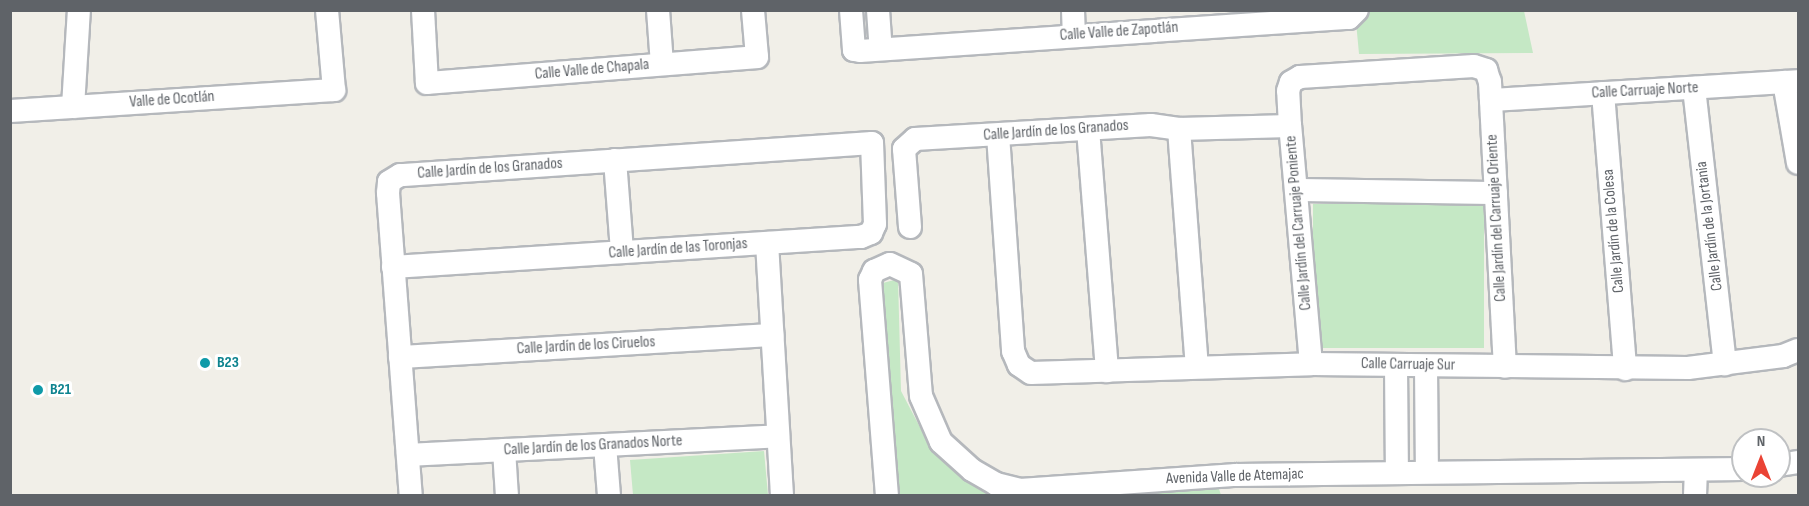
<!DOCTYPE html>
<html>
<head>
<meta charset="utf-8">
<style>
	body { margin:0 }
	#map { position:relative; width:1809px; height:506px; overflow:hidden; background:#f1efe8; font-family:"Sofia Sans Condensed",sans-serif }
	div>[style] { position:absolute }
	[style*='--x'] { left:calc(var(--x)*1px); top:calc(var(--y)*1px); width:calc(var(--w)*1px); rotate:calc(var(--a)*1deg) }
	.green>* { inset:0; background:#c5e8c5; transform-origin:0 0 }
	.roads { filter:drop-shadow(2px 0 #b5b8bc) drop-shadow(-2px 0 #b5b8bc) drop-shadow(0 2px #b5b8bc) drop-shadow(0 -2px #b5b8bc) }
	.minor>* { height:22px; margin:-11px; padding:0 11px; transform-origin:11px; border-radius:11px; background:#fff }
	.dots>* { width:16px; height:16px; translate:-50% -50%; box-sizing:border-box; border:3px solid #fff; border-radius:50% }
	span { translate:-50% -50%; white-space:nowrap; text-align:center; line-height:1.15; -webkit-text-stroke:6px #fff; paint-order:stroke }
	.street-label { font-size:16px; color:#5f6368 }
	.culture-label { font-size:16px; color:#0d838f; font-weight:700 }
	.left { translate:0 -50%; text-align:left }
	.frame { position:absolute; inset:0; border:12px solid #5f6368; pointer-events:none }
	.north { position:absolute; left:1731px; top:428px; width:60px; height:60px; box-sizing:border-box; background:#fff; border:2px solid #bfc1c3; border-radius:50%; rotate:0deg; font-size:16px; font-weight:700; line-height:24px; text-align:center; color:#5f6368 }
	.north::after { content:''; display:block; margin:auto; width:21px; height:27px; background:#ea4335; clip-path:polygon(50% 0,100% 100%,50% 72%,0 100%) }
</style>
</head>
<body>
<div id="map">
	<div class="green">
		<div style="clip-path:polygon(1362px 11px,1524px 11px,1533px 53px,1359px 54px,1356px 22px)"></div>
		<div style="left:1313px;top:204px;width:171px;height:144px"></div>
		<div style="clip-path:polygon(898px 279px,901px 391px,933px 452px,991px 492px,1017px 495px,897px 495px,879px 284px)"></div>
		<div style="clip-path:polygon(764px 451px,768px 495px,633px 495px,630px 460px)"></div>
		<div style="clip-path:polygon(1216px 480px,1221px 495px,1048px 496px)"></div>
	</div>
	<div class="roads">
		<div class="minor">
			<div style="--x:423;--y:10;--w:73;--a:86.9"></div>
			<div style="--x:427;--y:83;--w:331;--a:-4.5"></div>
			<div style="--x:757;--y:57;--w:47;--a:-94.9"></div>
			<div style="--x:658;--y:10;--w:54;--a:85.8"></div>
			<div style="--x:851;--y:10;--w:40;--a:85.7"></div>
			<div style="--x:854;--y:50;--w:6;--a:9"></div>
			<div style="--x:860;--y:51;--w:490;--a:-3.9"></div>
			<div style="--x:1349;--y:18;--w:11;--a:-45"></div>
			<div style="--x:878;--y:10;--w:39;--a:86"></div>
			<div style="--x:1073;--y:10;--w:25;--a:88"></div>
			<div style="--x:1784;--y:82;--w:82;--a:80.2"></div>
			<div style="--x:1694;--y:88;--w:278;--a:83.6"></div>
			<div style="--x:1603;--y:93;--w:277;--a:85.4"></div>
			<div style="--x:1491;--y:100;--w:308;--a:-3.5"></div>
			<div style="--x:73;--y:107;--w:97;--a:-86.5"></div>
			<div style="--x:10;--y:111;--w:325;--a:-3.7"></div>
			<div style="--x:334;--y:90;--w:80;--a:-95"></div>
			<div style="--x:1088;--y:129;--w:243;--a:85.5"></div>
			<div style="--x:1179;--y:129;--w:238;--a:85.7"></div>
			<div style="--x:998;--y:135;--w:217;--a:86"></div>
			<div style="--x:1013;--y:351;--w:15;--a:67"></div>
			<div style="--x:1019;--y:365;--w:14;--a:34"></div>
			<div style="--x:1031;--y:373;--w:280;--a:-1.8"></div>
			<div style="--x:1311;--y:364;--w:377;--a:0.6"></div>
			<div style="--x:1688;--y:368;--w:96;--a:-7.2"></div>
			<div style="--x:1783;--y:356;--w:16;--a:-22"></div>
			<div style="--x:615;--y:160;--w:92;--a:85.6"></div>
			<div style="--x:1296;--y:190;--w:200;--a:0.9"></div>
			<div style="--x:910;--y:227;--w:78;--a:-94.4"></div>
			<div style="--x:904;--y:149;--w:15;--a:-42"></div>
			<div style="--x:915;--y:139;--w:236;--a:-3.4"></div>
			<div style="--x:1151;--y:125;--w:28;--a:8"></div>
			<div style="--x:1179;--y:129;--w:111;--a:-1.5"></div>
			<div style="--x:767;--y:243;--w:253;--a:86.6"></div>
			<div style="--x:393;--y:267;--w:469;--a:-3.7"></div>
			<div style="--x:861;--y:237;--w:11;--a:-22"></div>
			<div style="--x:871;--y:233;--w:10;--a:-66"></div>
			<div style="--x:875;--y:224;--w:81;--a:-92.1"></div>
			<div style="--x:872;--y:143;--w:473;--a:176.1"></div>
			<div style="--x:400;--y:175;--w:13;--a:148"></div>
			<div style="--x:389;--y:182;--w:11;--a:95"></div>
			<div style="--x:388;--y:193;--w:304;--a:85.7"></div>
			<div style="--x:400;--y:357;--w:373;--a:-3.4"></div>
			<div style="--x:1311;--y:364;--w:239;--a:-95"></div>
			<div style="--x:1290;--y:126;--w:35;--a:-93"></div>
			<div style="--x:1288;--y:91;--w:9;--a:-72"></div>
			<div style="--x:1291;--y:82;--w:10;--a:-29"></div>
			<div style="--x:1300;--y:77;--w:174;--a:-3.6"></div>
			<div style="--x:1474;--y:66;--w:13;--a:18"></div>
			<div style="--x:1486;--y:70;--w:13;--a:72"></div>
			<div style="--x:1490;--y:82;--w:285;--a:87"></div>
			<div style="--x:1396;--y:365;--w:107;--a:89.5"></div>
			<div style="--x:1426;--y:366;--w:106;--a:89.5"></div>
			<div style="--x:605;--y:445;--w:51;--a:85.5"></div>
			<div style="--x:504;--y:450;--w:46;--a:86.3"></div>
			<div style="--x:408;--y:455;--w:370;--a:-2.9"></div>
			<div style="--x:1779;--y:465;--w:19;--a:-9"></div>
			<div style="--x:887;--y:496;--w:217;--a:-94.5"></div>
			<div style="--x:870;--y:280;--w:10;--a:-66"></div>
			<div style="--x:874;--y:271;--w:17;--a:-24"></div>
			<div style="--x:890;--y:264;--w:23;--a:25"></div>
			<div style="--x:911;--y:274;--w:122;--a:85.3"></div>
			<div style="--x:921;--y:396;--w:50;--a:66.5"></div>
			<div style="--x:941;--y:442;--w:42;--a:42.1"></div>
			<div style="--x:972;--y:470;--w:28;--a:30"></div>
			<div style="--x:996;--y:484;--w:25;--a:14"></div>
			<div style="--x:1020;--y:490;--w:217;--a:-4"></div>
			<div style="--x:1236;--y:475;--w:507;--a:-0.68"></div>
			<div style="--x:1695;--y:496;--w:26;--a:-88"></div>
		</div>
	</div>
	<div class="dots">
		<div style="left:205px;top:363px;background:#0f9aa8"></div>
		<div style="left:38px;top:390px;background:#0f9aa8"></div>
	</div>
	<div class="street-label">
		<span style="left:1119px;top:32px;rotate:-4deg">Calle Valle de Zapotlán</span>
		<span style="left:592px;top:70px;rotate:-5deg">Calle Valle de Chapala</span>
		<span style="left:1645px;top:91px;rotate:-3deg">Calle Carruaje Norte</span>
		<span style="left:172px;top:100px;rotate:-4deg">Valle de Ocotlán</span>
		<span style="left:1056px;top:131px;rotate:-4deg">Calle Jardín de los Granados</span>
		<span style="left:490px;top:169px;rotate:-4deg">Calle Jardín de los Granados</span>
		<span style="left:1497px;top:218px;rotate:-93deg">Calle Jardín del Carruaje Oriente</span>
		<span style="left:1299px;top:223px;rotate:-95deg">Calle Jardín del Carruaje Poniente</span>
		<span style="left:1710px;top:226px;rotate:-97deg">Calle Jardín de la Jortania</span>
		<span style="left:1614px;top:231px;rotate:-95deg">Calle Jardín de la Colesa</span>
		<span style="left:678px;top:249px;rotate:-4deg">Calle Jardín de las Toronjas</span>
		<span style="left:586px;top:346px;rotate:-3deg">Calle Jardín de los Ciruelos</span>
		<span style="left:1408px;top:365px;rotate:1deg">Calle Carruaje Sur</span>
		<span style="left:593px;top:446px;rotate:-3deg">Calle Jardín de los Granados Norte</span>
		<span style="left:1235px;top:477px;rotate:-2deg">Avenida Valle de Atemajac</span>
	</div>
	<div class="culture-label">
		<span class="left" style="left:217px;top:363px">B23</span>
		<span class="left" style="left:50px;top:390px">B21</span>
	</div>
	<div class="frame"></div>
	<div class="north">N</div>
</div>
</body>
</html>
